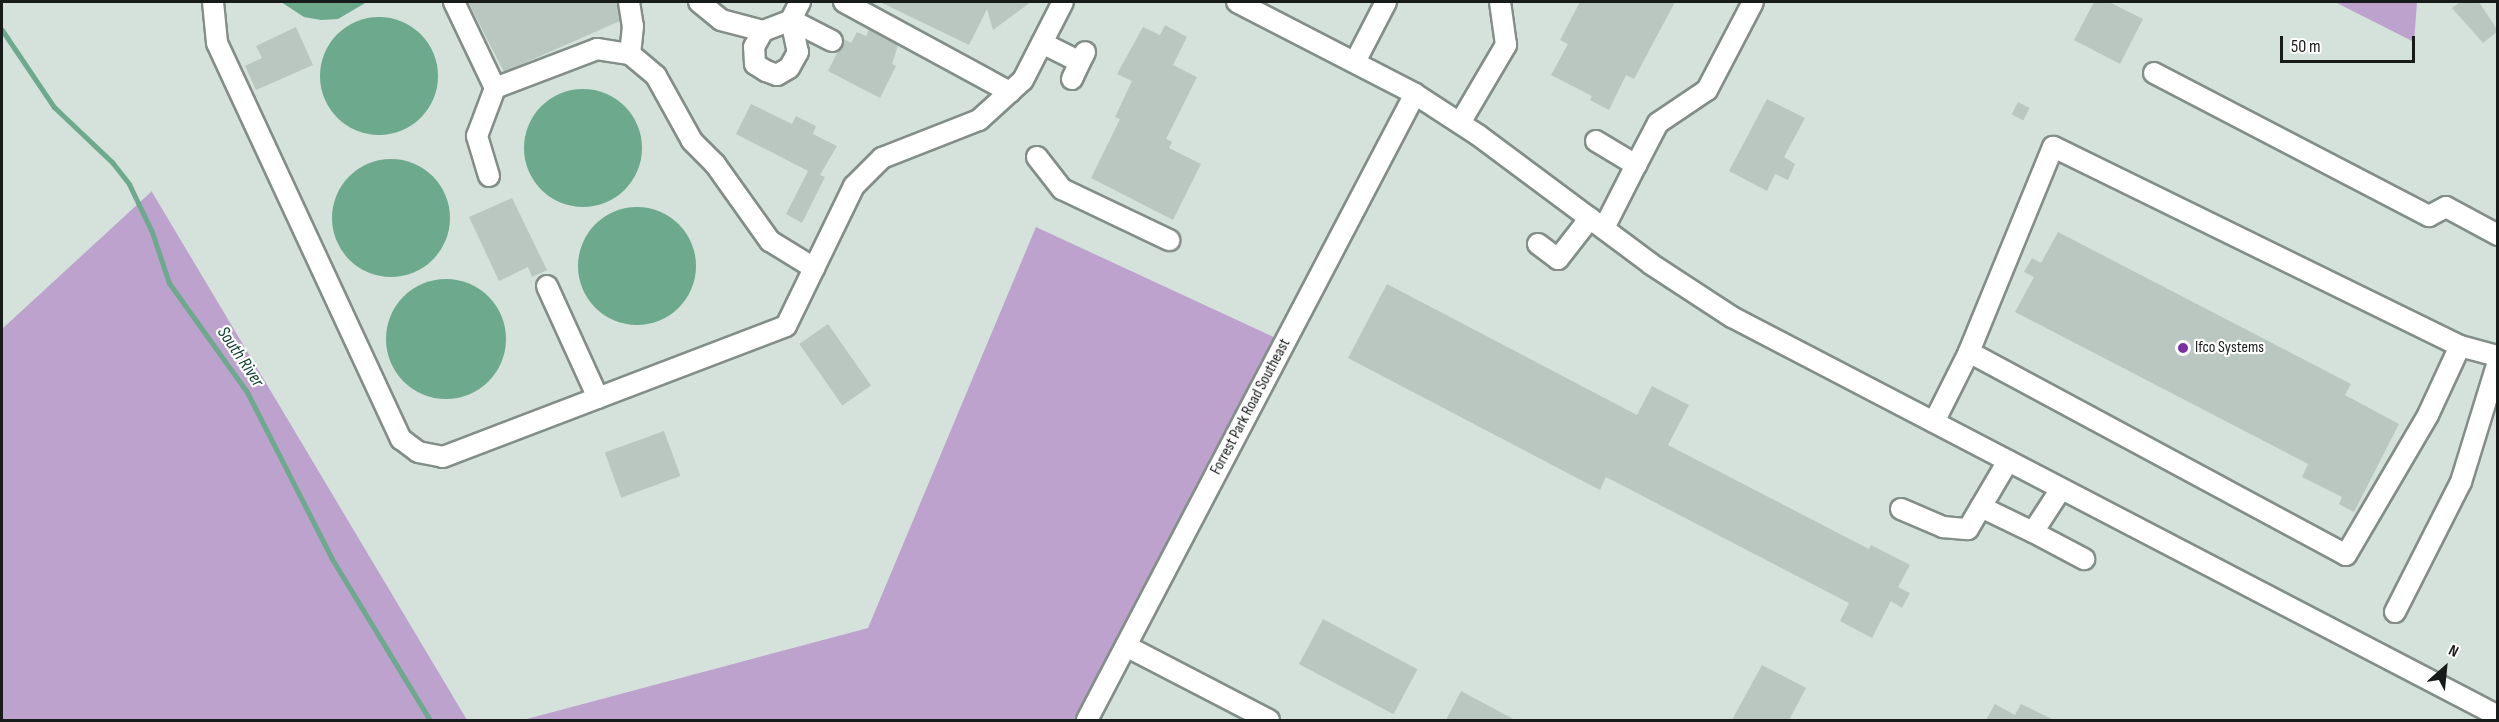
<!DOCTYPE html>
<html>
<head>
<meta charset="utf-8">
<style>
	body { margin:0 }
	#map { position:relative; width:2499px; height:722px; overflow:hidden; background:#d5e2db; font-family:"Sofia Sans Condensed",sans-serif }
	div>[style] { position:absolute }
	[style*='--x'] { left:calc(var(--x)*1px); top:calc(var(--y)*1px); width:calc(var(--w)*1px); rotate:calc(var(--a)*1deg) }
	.green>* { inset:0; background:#bca2cc }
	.water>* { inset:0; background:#6da98c }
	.round { border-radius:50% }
	.stream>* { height:5px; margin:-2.5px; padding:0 2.5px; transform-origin:2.5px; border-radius:2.5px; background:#6da98c }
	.building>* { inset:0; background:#bac7c0; transform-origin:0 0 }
	.roads { filter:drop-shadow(2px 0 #828e87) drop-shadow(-2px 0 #828e87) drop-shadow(0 2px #828e87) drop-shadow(0 -2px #828e87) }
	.minor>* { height:20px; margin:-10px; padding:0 10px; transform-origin:10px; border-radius:10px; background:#fff }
	.dots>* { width:16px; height:16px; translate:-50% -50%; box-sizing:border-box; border:3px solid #fff; border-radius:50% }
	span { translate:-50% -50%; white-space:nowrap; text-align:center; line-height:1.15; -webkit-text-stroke:4.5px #fff; paint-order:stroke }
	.poi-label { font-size:16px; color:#171b19 }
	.left { translate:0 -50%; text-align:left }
	.street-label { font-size:16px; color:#171b19 }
	.water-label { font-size:18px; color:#11432f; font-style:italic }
	.frame { position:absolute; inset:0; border:3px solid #171b19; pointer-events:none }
	.north { position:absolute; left:2415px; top:638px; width:60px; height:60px; -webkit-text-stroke:4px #fff; paint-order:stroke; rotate:27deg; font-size:16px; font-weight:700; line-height:24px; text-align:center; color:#171b19 }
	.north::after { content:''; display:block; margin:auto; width:21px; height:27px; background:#171b19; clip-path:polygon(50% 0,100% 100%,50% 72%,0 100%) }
	.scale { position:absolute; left:2280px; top:36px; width:135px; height:27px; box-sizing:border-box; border:3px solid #171b19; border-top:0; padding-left:8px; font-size:18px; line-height:21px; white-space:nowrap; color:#171b19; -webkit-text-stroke:4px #fff; paint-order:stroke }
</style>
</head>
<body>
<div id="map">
	<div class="green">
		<div style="clip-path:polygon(2335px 2px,2417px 2px,2414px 42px)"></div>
		<div style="clip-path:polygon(152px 191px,152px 192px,467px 720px,2px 720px,2px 329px)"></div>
		<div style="clip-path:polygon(1036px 227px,1293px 346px,1079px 720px,523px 720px,868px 628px)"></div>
	</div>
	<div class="water">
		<div style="clip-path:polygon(281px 2px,367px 2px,338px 19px,321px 20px,304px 17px)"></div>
		<div class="round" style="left:320px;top:17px;width:118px;height:118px"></div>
		<div class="round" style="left:524px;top:89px;width:118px;height:118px"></div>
		<div class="round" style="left:332px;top:159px;width:118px;height:118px"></div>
		<div class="round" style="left:578px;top:207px;width:118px;height:118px"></div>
		<div class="round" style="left:386px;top:279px;width:120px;height:120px"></div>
	</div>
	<div class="stream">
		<div style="--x:2;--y:30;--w:93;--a:56"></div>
		<div style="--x:54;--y:107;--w:80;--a:43.5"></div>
		<div style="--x:112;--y:162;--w:28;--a:52"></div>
		<div style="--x:129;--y:184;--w:53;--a:64.4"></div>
		<div style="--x:152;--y:232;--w:54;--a:71.6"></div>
		<div style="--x:169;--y:283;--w:134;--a:54.4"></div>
		<div style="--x:247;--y:392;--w:187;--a:63"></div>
		<div style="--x:332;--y:559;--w:188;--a:58.7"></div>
	</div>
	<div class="building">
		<div style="clip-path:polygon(468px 2px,617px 2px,620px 21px,504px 72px)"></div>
		<div style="clip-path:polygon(880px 2px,1031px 2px,993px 30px,987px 9px,969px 45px)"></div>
		<div style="clip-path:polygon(1580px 2px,1675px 2px,1634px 79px,1626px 75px,1609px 110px,1590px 100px,1592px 96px,1551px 75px,1568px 44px,1560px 40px)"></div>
		<div style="clip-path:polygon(2094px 2px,2109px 2px,2143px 19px,2120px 64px,2074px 40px)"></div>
		<div style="clip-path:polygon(2460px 2px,2479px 2px,2498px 31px,2483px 43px,2452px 8px)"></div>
		<div style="clip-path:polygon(1165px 25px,1187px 37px,1173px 65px,1197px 77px,1166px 139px,1172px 142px,1169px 148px,1201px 164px,1173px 220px,1091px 178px,1120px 119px,1115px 117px,1132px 81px,1117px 74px,1143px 27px,1160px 35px)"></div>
		<div style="clip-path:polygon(296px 27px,313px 65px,256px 90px,245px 66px,262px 58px,256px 46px)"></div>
		<div style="clip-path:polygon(869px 29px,898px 45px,892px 64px,896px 66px,880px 98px,828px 71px,844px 39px,851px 43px,857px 32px,866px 36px)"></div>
		<div style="clip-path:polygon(1767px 99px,1805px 118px,1784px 157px,1795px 164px,1788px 180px,1775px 174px,1767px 191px,1729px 171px)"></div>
		<div style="left:2018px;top:102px;width:13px;height:14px;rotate:27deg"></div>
		<div style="clip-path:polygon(751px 104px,792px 124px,796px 116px,816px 126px,813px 134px,837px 146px,820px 175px,825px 177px,802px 223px,786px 214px,808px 171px,736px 134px)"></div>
		<div style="clip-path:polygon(512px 198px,547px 270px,532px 277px,528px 267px,499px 281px,469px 217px)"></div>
		<div style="clip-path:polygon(2058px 232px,2351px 384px,2345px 395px,2399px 424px,2354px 512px,2339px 504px,2342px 497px,2302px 477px,2308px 464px,2015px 312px,2034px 277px,2024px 272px,2032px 258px,2041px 263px)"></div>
		<div style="clip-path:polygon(1387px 284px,1637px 415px,1652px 386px,1689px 405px,1668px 445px,1869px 549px,1871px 545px,1910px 565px,1898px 587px,1910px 593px,1902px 608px,1891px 601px,1872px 638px,1840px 621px,1849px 603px,1606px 477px,1600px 490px,1348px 358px)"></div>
		<div style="left:828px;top:324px;width:75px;height:35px;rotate:55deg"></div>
		<div style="left:664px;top:431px;width:48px;height:63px;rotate:70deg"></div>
		<div style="left:1323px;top:619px;width:107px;height:51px;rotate:28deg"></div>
		<div style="clip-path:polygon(1762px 665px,1806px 688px,1789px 720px,1732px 720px)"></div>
		<div style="clip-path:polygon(1461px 691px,1515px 720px,1446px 720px)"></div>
		<div style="clip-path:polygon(1995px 704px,2015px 715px,2021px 704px,2054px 720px,1986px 720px)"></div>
	</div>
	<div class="roads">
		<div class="minor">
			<div style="--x:213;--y:2;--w:41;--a:84.4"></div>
			<div style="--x:217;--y:43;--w:437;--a:65.1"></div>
			<div style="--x:401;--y:439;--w:21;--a:37"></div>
			<div style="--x:418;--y:452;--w:25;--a:11"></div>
			<div style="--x:443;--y:457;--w:367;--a:-20.9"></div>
			<div style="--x:786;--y:326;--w:156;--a:-64.1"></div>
			<div style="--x:854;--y:186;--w:40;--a:-45"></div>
			<div style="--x:882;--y:158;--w:104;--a:-21.4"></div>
			<div style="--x:979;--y:120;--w:59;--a:-42.3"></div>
			<div style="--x:1023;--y:80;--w:88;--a:-62.9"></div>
			<div style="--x:454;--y:2;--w:95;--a:64.5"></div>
			<div style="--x:629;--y:2;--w:24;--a:81"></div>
			<div style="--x:633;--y:26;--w:28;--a:96"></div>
			<div style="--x:699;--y:2;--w:28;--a:39"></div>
			<div style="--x:721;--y:20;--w:43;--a:14.7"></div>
			<div style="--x:800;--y:2;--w:20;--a:117"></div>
			<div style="--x:791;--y:20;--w:46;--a:27.1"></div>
			<div style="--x:844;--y:2;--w:189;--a:28.5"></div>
			<div style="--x:1237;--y:2;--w:200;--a:27.3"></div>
			<div style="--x:1415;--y:94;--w:75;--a:33.1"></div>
			<div style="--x:1478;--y:135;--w:216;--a:36.7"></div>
			<div style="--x:1651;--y:264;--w:97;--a:33.2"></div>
			<div style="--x:1732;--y:317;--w:864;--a:27.51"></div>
			<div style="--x:791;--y:20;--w:33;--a:78"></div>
			<div style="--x:798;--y:52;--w:18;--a:119"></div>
			<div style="--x:789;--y:68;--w:14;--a:150"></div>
			<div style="--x:777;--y:75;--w:12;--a:-160"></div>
			<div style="--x:766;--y:71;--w:13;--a:-148"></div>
			<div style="--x:755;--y:64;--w:17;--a:-93"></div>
			<div style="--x:754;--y:47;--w:18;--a:-61"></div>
			<div style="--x:763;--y:31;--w:30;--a:-21"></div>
			<div style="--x:1042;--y:43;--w:42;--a:26.6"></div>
			<div style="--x:1080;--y:62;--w:11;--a:-63"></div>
			<div style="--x:1355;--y:62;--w:68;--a:-62.7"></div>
			<div style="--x:2154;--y:73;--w:310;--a:27.5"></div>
			<div style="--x:2429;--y:216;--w:19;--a:-28"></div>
			<div style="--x:2446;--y:207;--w:59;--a:28.3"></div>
			<div style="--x:1072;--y:79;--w:19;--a:-65"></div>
			<div style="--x:1460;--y:123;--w:91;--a:-59.5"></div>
			<div style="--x:1506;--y:45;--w:43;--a:-97.9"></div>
			<div style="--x:1596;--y:141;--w:47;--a:31"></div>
			<div style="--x:1636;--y:165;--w:71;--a:116.9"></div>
			<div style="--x:1037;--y:157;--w:41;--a:52"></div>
			<div style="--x:1062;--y:189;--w:119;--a:25.5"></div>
			<div style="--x:1636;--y:165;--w:47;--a:-62.4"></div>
			<div style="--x:1658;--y:123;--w:59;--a:-34"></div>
			<div style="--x:1707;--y:90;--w:99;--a:-62.4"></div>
			<div style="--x:489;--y:176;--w:42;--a:-106.7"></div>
			<div style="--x:477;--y:136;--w:51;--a:-69.4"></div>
			<div style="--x:495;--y:88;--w:109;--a:-20.9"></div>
			<div style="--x:597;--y:49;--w:33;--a:9"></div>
			<div style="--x:630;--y:54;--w:34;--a:40"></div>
			<div style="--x:656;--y:76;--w:74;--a:61"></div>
			<div style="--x:692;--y:141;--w:33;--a:45"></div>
			<div style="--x:715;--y:164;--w:95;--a:54.5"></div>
			<div style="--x:770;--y:241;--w:52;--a:31.5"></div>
			<div style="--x:1538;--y:244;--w:25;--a:37"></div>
			<div style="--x:1558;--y:259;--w:52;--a:-52"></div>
			<div style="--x:547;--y:286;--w:123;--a:65.5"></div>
			<div style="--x:2460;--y:346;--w:39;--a:15"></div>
			<div style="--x:1934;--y:422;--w:78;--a:-63.4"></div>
			<div style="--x:1969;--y:352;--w:428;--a:28.3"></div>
			<div style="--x:2346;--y:555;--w:162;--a:-59.6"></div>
			<div style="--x:2428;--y:415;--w:76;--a:-65.1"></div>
			<div style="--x:2460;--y:346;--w:453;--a:-153.9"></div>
			<div style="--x:2053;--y:147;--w:222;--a:112.3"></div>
			<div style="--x:2061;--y:489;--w:51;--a:123.1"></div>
			<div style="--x:2033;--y:532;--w:58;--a:27.9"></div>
			<div style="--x:1981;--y:507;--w:58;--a:25.7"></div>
			<div style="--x:1901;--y:509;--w:46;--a:23.2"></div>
			<div style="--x:1943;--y:527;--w:25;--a:5"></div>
			<div style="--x:1968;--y:529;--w:79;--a:-59.5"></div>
			<div style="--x:2395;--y:612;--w:146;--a:-63.1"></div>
			<div style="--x:2461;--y:482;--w:126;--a:-72.9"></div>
			<div style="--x:1126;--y:646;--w:161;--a:27.4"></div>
			<div style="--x:1087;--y:720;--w:707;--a:-62.35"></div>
		</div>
	</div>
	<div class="dots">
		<div style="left:2183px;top:348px;background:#7b2fa0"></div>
	</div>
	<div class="poi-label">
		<span class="left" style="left:2195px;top:348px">Ifco Systems</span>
	</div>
	<div class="street-label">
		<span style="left:1251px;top:407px;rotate:-62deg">Forrest Park Road Southeast</span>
	</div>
	<div class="water-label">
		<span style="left:240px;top:357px;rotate:56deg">South River</span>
	</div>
	<div class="frame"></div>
	<div class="north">N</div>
	<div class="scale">50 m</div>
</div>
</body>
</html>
